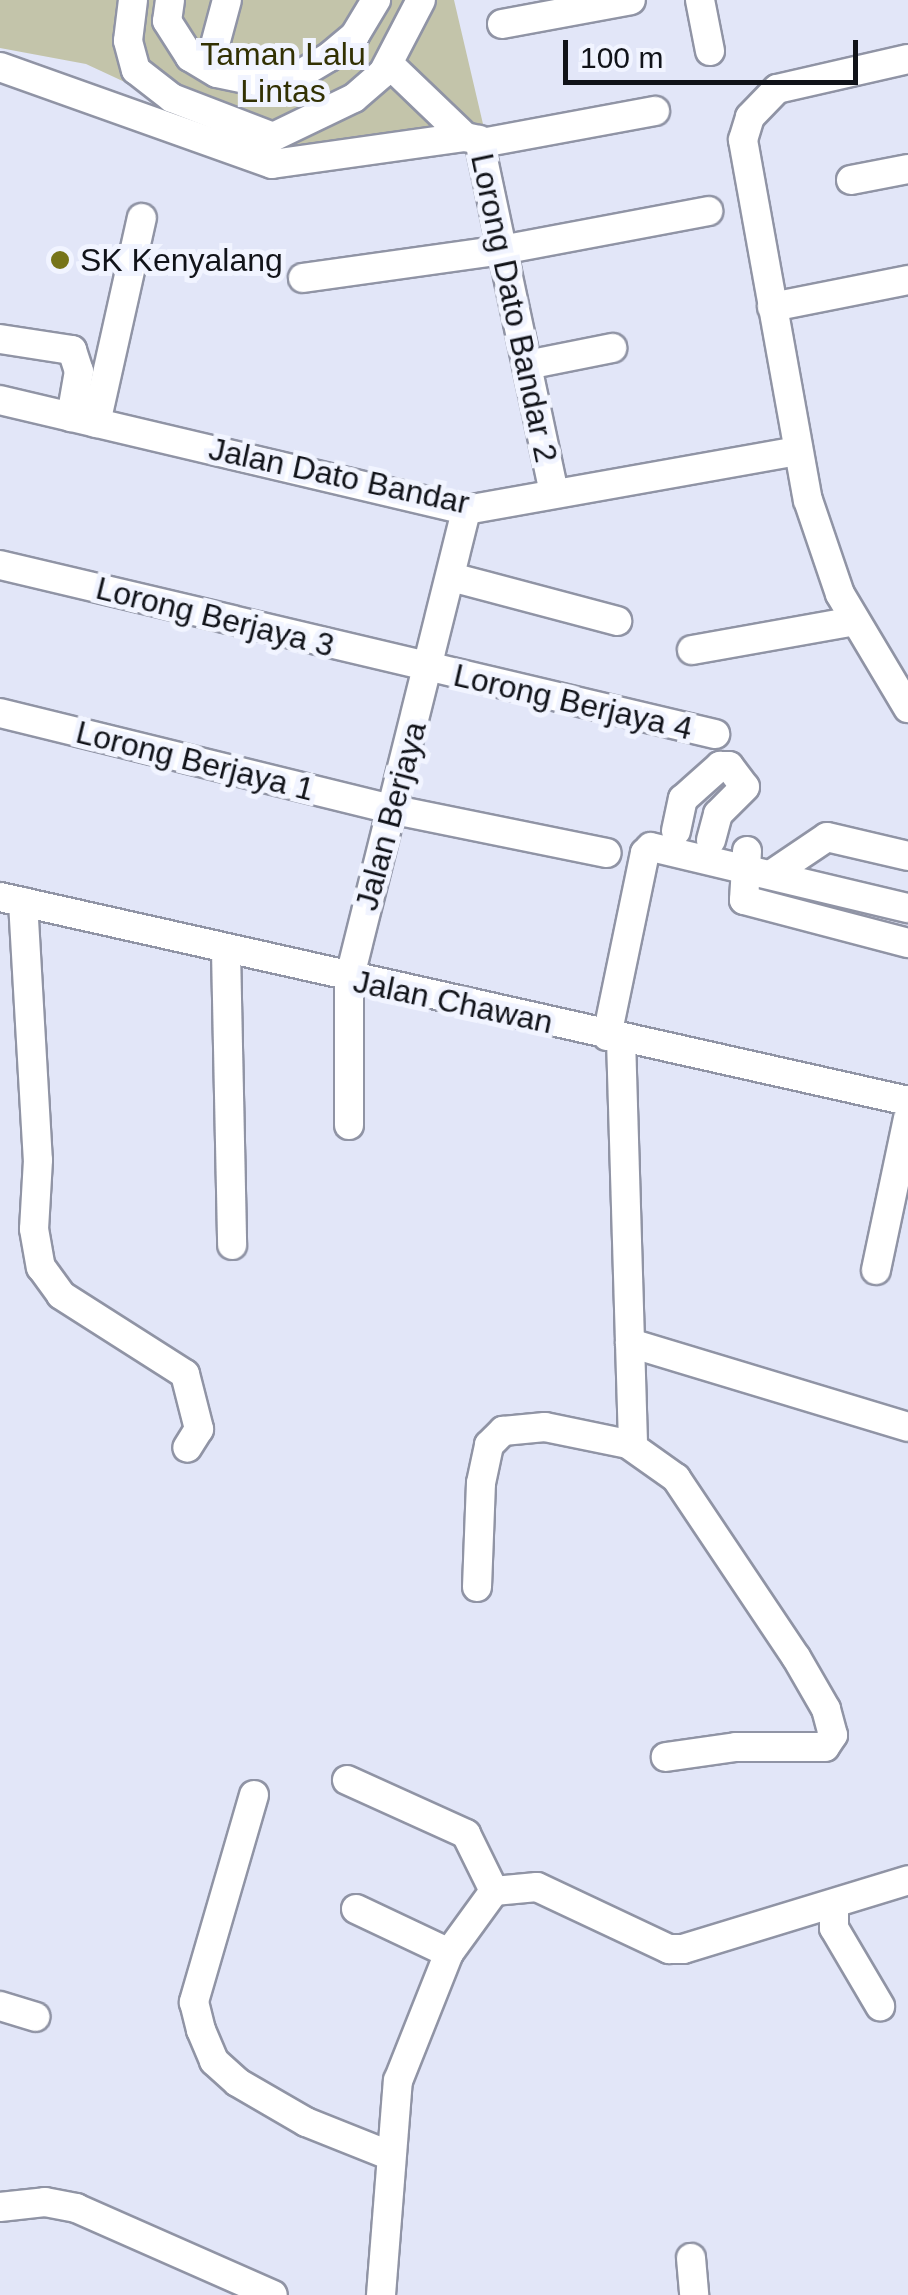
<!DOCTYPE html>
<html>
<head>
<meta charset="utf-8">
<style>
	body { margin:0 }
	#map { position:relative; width:908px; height:2295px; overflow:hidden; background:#e2e6f8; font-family:Helvetica,sans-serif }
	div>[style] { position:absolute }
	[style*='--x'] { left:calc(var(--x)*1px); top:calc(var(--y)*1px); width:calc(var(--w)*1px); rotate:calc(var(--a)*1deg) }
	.green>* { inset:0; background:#c3c4aa }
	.roads { filter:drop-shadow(2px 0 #9094a5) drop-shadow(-2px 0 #9094a5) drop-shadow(0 2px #9094a5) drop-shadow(0 -2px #9094a5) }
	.minor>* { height:28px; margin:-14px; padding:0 14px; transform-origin:14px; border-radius:14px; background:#fff }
	.dots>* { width:28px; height:28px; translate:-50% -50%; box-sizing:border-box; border:5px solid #f1f4ff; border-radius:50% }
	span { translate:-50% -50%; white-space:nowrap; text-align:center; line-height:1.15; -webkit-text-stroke:10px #f1f4ff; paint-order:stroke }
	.park-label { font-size:32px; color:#323103 }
	.poi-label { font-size:32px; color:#111319 }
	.left { translate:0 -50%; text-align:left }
	.street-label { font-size:32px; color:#111319 }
	.scale { position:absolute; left:563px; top:40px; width:295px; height:45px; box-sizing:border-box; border:5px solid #111319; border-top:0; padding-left:12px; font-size:30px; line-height:35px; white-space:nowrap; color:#111319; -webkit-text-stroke:8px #f1f4ff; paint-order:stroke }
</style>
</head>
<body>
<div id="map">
	<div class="green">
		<div style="clip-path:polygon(0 0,454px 0,483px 124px,271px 150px,86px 64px,0 48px)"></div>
	</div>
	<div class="roads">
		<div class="minor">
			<div style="--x:133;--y:0;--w:41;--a:97"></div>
			<div style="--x:128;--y:41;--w:30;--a:75"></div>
			<div style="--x:136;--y:70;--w:46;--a:37.9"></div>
			<div style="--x:172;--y:98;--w:108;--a:21.1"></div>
			<div style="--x:273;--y:137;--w:90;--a:-25.7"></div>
			<div style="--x:354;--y:98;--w:38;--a:-41"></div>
			<div style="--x:383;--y:73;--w:82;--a:-62.5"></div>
			<div style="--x:170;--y:0;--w:21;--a:98"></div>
			<div style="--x:167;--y:21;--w:43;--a:57.4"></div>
			<div style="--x:190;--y:57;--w:31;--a:31"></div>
			<div style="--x:217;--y:73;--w:38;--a:12"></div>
			<div style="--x:254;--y:81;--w:45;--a:-7.6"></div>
			<div style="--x:299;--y:75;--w:35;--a:-31"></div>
			<div style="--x:329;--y:57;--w:34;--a:-40"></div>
			<div style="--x:355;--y:35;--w:41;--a:-59"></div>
			<div style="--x:700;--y:0;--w:52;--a:78.9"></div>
			<div style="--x:502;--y:24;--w:131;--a:-10.5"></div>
			<div style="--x:908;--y:59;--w:134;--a:167.1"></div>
			<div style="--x:777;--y:89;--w:39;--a:134"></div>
			<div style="--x:750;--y:117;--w:24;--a:107"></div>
			<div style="--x:743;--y:140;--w:366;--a:79.8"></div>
			<div style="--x:808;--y:500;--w:99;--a:71.2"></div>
			<div style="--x:840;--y:594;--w:133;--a:59.2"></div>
			<div style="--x:389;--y:64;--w:105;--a:43.8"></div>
			<div style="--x:0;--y:67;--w:289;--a:19.6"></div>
			<div style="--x:272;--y:164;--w:195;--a:-8"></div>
			<div style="--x:465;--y:137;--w:14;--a:12"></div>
			<div style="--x:479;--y:140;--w:361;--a:78"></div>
			<div style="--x:209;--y:67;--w:69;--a:-75"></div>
			<div style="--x:482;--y:143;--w:176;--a:-10.5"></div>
			<div style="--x:851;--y:180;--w:58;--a:-10.9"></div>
			<div style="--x:303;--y:278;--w:201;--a:-8"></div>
			<div style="--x:502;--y:250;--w:210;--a:-10.7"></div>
			<div style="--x:772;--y:307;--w:139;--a:-11.2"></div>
			<div style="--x:0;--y:339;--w:73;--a:8.7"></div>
			<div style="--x:72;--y:350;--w:22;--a:72"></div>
			<div style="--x:79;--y:371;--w:47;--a:99.9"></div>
			<div style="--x:527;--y:365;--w:87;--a:-11.3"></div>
			<div style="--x:0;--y:400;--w:479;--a:13.3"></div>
			<div style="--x:466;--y:510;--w:337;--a:-10.1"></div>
			<div style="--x:96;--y:423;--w:210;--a:-77.4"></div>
			<div style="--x:0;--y:565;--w:735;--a:13.3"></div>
			<div style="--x:451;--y:577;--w:172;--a:14.8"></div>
			<div style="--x:692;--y:650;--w:165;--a:-10.1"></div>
			<div style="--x:0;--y:713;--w:402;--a:13.8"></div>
			<div style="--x:390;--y:809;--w:221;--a:11.5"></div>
			<div style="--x:676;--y:831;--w:33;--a:-78"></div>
			<div style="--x:683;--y:799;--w:50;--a:-41.7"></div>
			<div style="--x:720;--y:766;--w:9;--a:0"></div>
			<div style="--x:729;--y:766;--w:26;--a:53"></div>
			<div style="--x:745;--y:787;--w:38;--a:135"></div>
			<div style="--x:718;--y:814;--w:27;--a:105"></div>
			<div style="--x:747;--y:851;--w:49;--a:93.5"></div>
			<div style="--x:744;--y:900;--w:170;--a:14.7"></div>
			<div style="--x:772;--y:874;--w:66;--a:-33.9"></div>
			<div style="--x:827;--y:837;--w:83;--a:13.2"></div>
			<div style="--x:0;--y:897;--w:931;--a:12.66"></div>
			<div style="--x:23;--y:902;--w:258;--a:86.7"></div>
			<div style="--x:38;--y:1160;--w:69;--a:93.3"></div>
			<div style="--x:34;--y:1229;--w:39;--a:80"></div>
			<div style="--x:41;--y:1267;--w:34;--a:54"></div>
			<div style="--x:61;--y:1295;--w:147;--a:32.5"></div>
			<div style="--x:185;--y:1374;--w:57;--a:75.7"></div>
			<div style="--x:199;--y:1429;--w:22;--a:122"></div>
			<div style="--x:226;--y:951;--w:294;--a:88.8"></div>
			<div style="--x:607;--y:1036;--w:187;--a:-78.3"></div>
			<div style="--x:645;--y:853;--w:8;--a:-45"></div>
			<div style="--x:651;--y:847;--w:264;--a:13.4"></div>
			<div style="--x:621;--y:1039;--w:406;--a:88.3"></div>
			<div style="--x:349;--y:1125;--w:145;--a:-90"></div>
			<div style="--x:349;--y:980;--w:484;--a:-76"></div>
			<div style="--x:876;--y:1270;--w:155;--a:-78.1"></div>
			<div style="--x:630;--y:1343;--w:290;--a:16.8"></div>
			<div style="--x:477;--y:1587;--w:104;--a:-87.8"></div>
			<div style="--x:481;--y:1483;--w:39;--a:-78"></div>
			<div style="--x:489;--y:1445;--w:20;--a:-45"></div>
			<div style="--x:503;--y:1431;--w:42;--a:-5.4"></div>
			<div style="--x:545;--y:1427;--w:85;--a:11.6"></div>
			<div style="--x:628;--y:1444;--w:59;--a:35.3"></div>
			<div style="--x:676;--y:1478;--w:216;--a:56.2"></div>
			<div style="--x:796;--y:1657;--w:60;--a:60"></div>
			<div style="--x:826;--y:1709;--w:27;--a:75"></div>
			<div style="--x:833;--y:1735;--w:14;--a:124"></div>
			<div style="--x:825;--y:1747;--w:89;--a:180"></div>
			<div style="--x:736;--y:1747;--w:71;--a:171.9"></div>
			<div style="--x:347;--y:1780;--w:131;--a:24.4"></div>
			<div style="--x:466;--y:1834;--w:64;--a:63.8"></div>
			<div style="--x:254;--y:1795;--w:216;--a:106.2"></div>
			<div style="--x:194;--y:2002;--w:29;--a:76"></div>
			<div style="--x:201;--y:2030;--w:34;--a:67"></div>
			<div style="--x:214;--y:2061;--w:31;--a:42"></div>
			<div style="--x:237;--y:2082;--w:80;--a:30.1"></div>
			<div style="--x:306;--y:2122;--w:89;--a:21.7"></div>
			<div style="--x:834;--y:1905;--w:23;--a:90"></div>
			<div style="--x:834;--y:1928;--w:91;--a:59.5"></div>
			<div style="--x:356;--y:1909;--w:103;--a:25.3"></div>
			<div style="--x:0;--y:2006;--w:37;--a:17"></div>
			<div style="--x:0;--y:2207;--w:45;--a:-6.3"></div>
			<div style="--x:45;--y:2202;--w:32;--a:11"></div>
			<div style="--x:76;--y:2208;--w:215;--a:23.8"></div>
			<div style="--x:691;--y:2258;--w:37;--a:85"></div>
			<div style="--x:381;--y:2295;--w:215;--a:-85.5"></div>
			<div style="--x:398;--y:2081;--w:138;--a:-68.3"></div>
			<div style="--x:449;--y:1953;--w:77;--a:-54"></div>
			<div style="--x:494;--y:1891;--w:43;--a:-5.3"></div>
			<div style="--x:537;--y:1887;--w:146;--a:25.2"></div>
			<div style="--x:669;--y:1949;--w:14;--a:0"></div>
			<div style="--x:683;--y:1949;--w:235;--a:-17"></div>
		</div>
	</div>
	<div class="dots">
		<div style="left:60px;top:260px;background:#767419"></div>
	</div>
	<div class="park-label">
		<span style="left:283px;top:73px">Taman Lalu<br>Lintas</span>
	</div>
	<div class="poi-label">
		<span class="left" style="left:80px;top:260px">SK Kenyalang</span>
	</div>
	<div class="street-label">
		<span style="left:514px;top:308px;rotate:78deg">Lorong Dato Bandar 2</span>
		<span style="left:339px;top:476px;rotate:12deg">Jalan Dato Bandar</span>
		<span style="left:215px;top:617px;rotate:14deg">Lorong Berjaya 3</span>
		<span style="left:573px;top:702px;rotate:13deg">Lorong Berjaya 4</span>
		<span style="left:195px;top:761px;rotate:14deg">Lorong Berjaya 1</span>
		<span style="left:391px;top:816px;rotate:-75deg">Jalan Berjaya</span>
		<span style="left:453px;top:1002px;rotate:12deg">Jalan Chawan</span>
	</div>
	<div class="scale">100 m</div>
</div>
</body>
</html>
